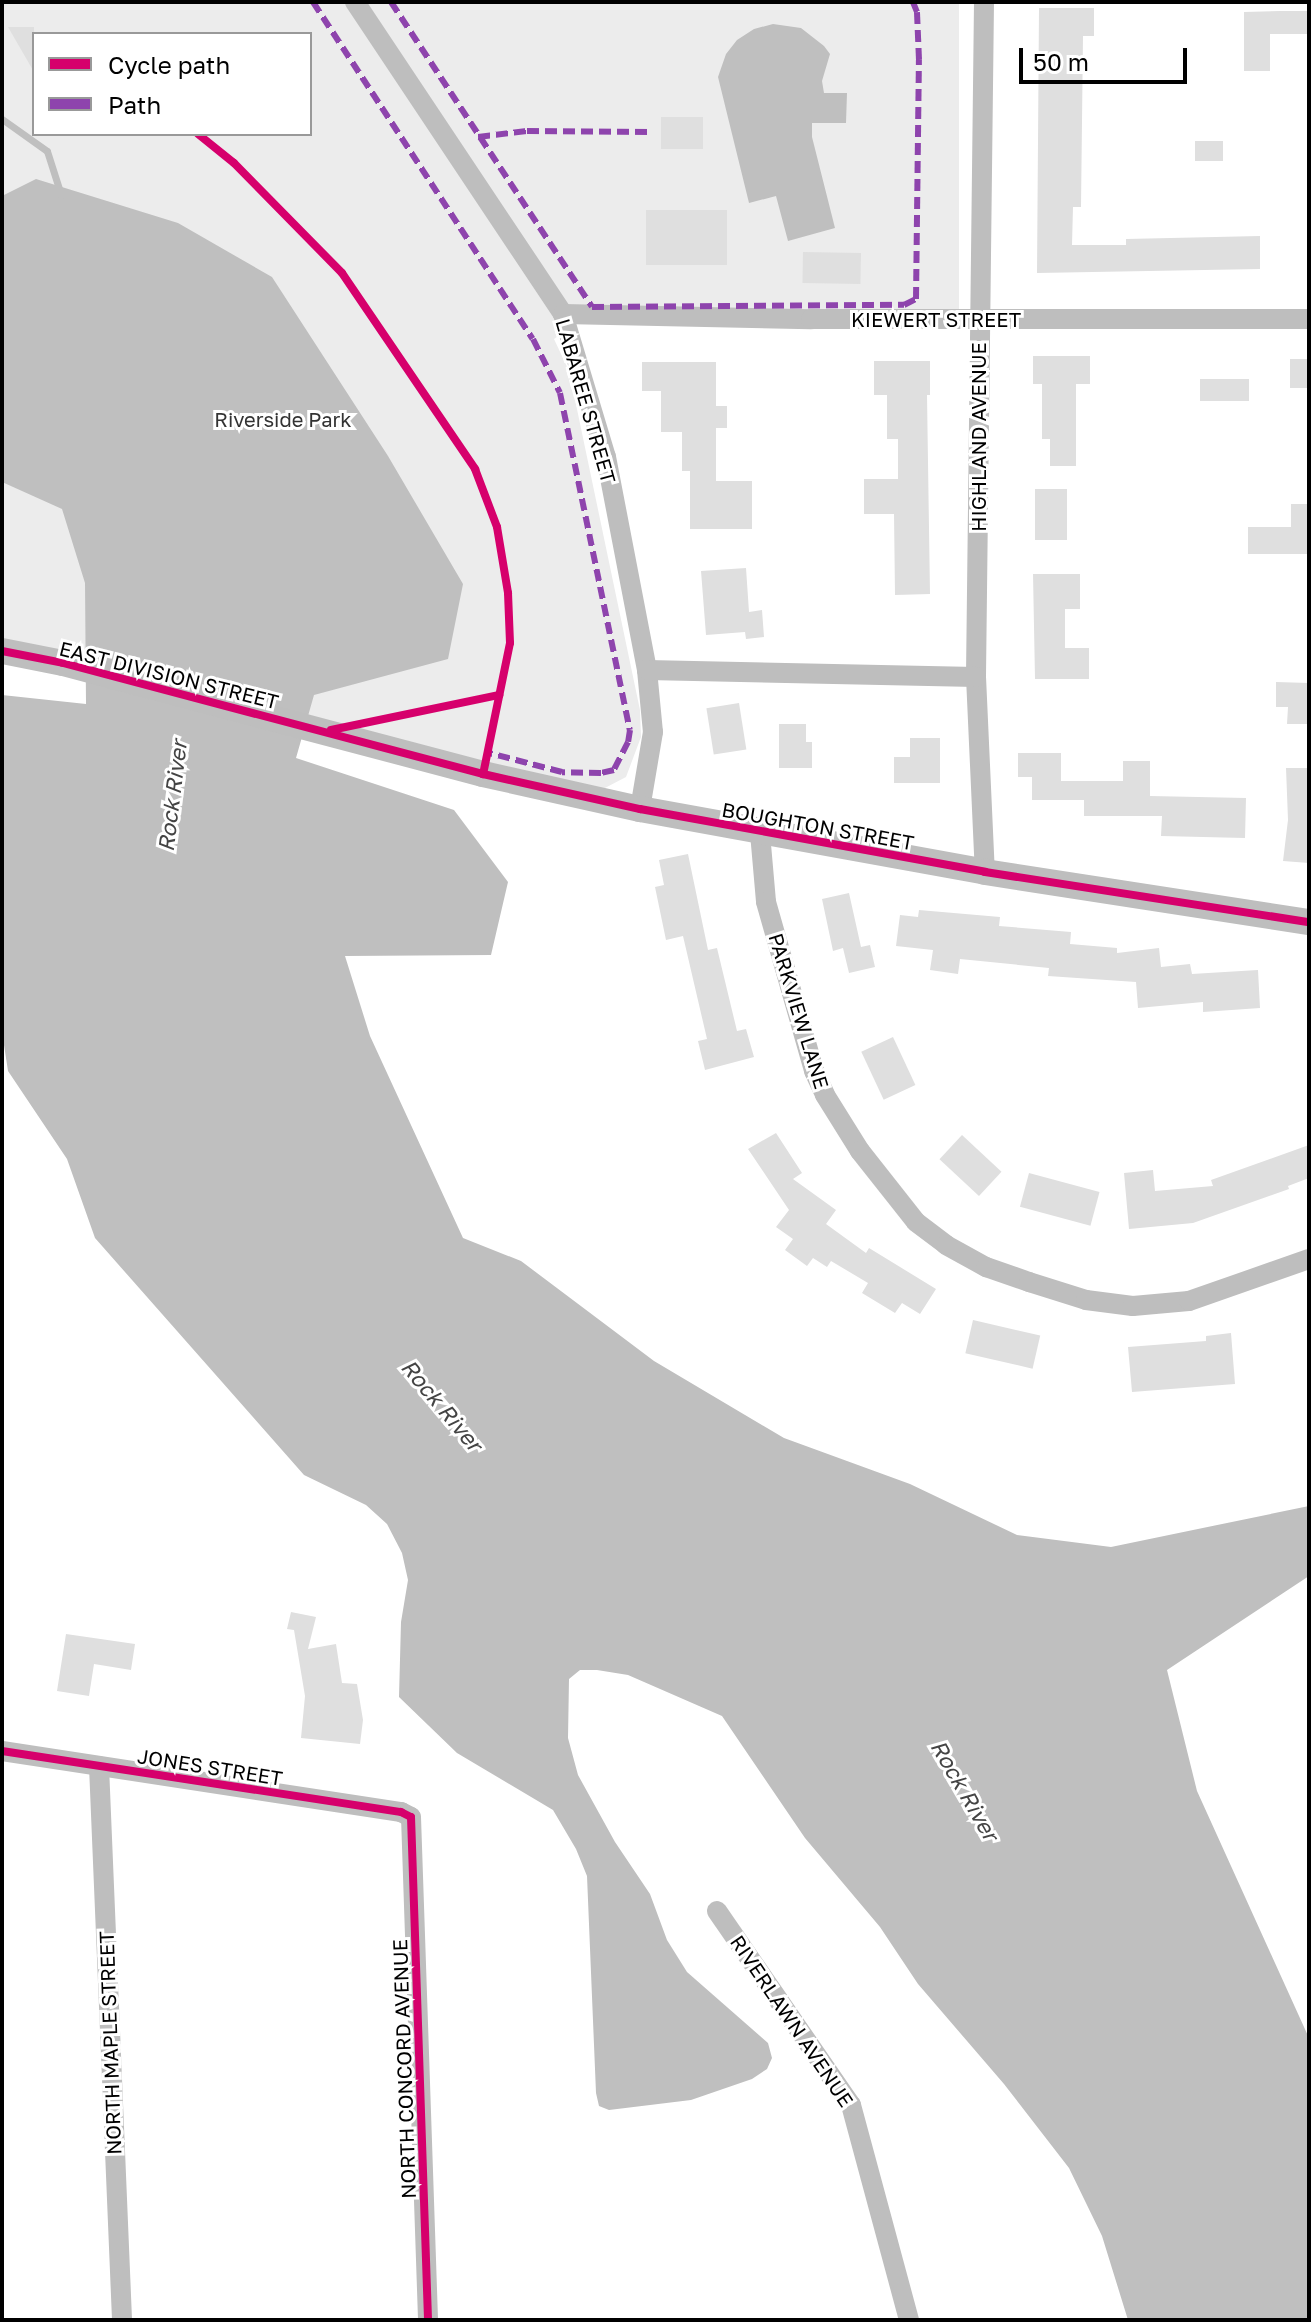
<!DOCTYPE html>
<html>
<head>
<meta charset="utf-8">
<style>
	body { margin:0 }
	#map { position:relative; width:1311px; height:2322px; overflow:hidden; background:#fff; font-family:"Golos Text",sans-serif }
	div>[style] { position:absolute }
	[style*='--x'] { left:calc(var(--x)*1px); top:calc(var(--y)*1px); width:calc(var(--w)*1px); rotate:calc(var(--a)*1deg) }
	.green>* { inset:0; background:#ececec }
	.water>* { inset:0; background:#bfbfbf }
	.stream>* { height:7px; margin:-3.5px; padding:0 3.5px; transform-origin:3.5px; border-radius:3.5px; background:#bfbfbf }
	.building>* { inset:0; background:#dfdfdf; transform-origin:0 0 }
	.minor>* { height:20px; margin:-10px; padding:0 10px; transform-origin:10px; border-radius:10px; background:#bebebe }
	.tertiary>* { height:26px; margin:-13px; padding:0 13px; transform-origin:13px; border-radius:13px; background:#bebebe }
	.quiet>* { height:6px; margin-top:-3px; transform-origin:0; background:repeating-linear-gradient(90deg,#8e44ad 0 12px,transparent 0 18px) }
	.cycleway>* { height:8px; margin:-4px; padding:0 4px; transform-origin:4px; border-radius:4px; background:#d6006c }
	span { translate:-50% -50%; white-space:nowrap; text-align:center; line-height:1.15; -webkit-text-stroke:6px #fff; paint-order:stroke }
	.street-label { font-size:20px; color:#000 }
	.park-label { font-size:20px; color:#333 }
	.water-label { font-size:22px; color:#444; font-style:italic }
	.frame { position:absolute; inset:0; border:4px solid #000; pointer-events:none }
	.legend { position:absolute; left:32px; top:32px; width:280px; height:104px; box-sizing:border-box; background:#fff; border:2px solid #999; margin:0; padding:10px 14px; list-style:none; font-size:24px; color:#000 }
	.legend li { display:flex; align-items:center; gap:16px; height:40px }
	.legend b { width:40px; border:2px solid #999 }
	.scale { position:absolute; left:1019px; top:48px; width:168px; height:36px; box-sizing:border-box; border:4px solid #000; border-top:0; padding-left:10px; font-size:24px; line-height:28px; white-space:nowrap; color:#000; -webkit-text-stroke:6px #fff; paint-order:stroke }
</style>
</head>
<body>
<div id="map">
	<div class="green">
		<div style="clip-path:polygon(evenodd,2px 2px,959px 2px,959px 314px,590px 313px,554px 339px,569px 371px,640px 710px,641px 737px,626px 777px,603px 789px,584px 790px,2px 638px,2px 2px,34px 34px,310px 34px,310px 134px,34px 134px,34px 34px)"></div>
	</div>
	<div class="water">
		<div style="clip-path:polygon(773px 24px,801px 28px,824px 46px,830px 54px,822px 81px,824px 93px,847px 93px,846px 123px,812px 123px,812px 137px,835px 228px,788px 241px,776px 196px,749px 203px,718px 77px,726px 54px,737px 40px,754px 29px)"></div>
		<div style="clip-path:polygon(36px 179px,178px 223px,272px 277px,388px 456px,463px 584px,448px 659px,314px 695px,296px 758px,454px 810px,508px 882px,491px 955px,345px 956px,370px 1036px,463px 1238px,521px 1261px,654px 1361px,784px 1438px,910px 1484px,1017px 1535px,1111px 1547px,1309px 1506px,1309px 1576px,1167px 1670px,1197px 1791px,1309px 2038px,1309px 2320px,1128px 2320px,1102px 2236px,1069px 2168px,1004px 2084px,918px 1984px,880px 1927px,805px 1838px,722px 1716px,628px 1675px,597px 1670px,580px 1670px,569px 1679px,568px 1738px,578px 1775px,615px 1842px,650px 1894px,667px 1940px,687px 1972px,768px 2043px,772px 2058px,767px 2069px,752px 2079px,691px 2100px,609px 2110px,599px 2106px,596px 2093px,587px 1876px,576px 1849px,553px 1810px,457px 1753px,399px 1697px,401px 1622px,408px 1580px,402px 1553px,387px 1524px,366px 1505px,304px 1475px,95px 1238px,67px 1159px,8px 1071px,2px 1032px,2px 695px,86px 704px,85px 583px,62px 509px,2px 482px,2px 196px)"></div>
	</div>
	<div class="stream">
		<div style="--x:2;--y:119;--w:55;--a:35.4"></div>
		<div style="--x:47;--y:151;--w:46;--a:72.3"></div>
	</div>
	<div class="building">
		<div style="clip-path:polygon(1039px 8px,1094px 8px,1094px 36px,1083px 36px,1081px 207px,1073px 207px,1072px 245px,1126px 245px,1126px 239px,1260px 236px,1260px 269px,1037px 273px)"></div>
		<div style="clip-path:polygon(1280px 11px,1309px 11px,1309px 34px,1270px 34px,1270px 71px,1244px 71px,1244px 12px)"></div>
		<div style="clip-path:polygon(8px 27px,34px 27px,34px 72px)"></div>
		<div style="left:661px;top:117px;width:42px;height:32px"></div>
		<div style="left:1195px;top:141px;width:28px;height:20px"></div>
		<div style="left:646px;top:210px;width:81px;height:55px"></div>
		<div style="left:803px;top:252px;width:58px;height:31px;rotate:1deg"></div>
		<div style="clip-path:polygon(1033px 356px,1090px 356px,1090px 384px,1076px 384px,1076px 466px,1050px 466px,1050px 439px,1042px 439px,1042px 384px,1033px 384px)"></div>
		<div style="left:1290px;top:359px;width:19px;height:29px"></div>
		<div style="clip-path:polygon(874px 361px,930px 361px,930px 395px,927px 395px,930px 594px,895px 595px,894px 514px,864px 514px,864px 479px,898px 479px,898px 439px,887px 439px,887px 395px,874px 395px)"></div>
		<div style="clip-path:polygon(642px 362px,716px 362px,716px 406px,727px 406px,727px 428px,716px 428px,716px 481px,752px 481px,752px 529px,690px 529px,690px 471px,682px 471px,682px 432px,661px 432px,661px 391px,642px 391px)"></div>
		<div style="left:1200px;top:379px;width:49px;height:22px"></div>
		<div style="left:1035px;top:489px;width:32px;height:51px"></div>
		<div style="clip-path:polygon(1291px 504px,1309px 504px,1309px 554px,1248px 554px,1248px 527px,1291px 527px)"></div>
		<div style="clip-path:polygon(746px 568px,749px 612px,762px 610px,764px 637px,746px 639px,745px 632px,706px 635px,701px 571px)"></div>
		<div style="clip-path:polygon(1033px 574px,1080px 574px,1080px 609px,1065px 609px,1065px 648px,1089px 648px,1089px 679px,1035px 679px)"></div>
		<div style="clip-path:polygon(1276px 682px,1309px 683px,1309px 724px,1287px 724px,1288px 707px,1276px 707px)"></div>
		<div style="left:739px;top:703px;width:47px;height:33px;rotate:81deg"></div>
		<div style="clip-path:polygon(779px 724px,806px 724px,806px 742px,812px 742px,812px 768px,779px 768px)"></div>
		<div style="clip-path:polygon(910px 738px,940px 738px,940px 783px,894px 783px,894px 757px,910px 757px)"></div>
		<div style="clip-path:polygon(1018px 753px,1061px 753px,1061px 781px,1123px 781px,1123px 761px,1150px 761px,1150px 796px,1246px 798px,1245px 838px,1161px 836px,1162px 816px,1084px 816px,1084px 800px,1032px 800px,1032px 777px,1018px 777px)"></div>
		<div style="clip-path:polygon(1286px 768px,1309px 768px,1309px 863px,1283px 861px,1288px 820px)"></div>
		<div style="clip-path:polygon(688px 854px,708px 950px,717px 948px,737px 1031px,746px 1029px,754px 1057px,705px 1070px,698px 1041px,707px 1039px,683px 936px,666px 940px,655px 887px,664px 885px,659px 860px)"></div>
		<div style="clip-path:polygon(849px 893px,861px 947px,870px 945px,875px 967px,849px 973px,843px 948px,833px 951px,822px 899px)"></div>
		<div style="clip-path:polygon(919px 910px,1000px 917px,999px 926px,1071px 932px,1070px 944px,1117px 948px,1117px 953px,1159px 948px,1161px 967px,1190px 964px,1192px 974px,1258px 970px,1260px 1008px,1203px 1012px,1203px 1002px,1138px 1008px,1136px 982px,1048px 976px,1049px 968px,960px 959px,958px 974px,930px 970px,933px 950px,896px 946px,900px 915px,918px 917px)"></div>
		<div style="left:893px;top:1037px;width:53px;height:35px;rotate:65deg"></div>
		<div style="clip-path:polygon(776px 1133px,802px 1173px,793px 1179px,836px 1210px,826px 1224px,866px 1253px,869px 1248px,936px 1289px,920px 1314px,902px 1303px,895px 1313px,862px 1293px,868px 1283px,831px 1261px,827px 1267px,813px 1258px,807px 1266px,785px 1250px,793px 1239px,776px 1227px,789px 1210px,748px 1149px)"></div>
		<div style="left:962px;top:1135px;width:54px;height:33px;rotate:43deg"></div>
		<div style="clip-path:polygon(1309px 1145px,1309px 1178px,1288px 1186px,1289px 1189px,1193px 1223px,1129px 1229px,1124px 1173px,1153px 1170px,1155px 1191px,1213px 1186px,1211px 1180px)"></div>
		<div style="left:1029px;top:1173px;width:73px;height:35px;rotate:15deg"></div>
		<div style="left:973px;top:1320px;width:69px;height:34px;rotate:13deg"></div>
		<div style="clip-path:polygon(1231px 1333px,1235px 1384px,1132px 1392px,1128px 1347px,1206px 1341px,1206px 1336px)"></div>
		<div style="clip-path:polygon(291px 1612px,316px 1617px,308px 1649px,336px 1644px,342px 1683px,357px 1684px,363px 1720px,360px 1744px,301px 1738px,305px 1696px,294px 1630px,287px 1629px)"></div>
		<div style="clip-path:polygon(66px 1634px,135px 1644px,131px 1670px,94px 1664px,89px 1696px,57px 1691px)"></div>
	</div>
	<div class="minor">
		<div style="--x:355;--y:2;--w:375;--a:56.3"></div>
		<div style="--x:563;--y:314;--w:149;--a:73.3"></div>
		<div style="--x:606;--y:457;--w:217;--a:79.1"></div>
		<div style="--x:647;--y:670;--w:62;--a:84.5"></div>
		<div style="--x:653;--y:732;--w:78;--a:99.6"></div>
		<div style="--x:984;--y:2;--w:675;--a:90.68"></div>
		<div style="--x:976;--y:677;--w:195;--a:87.4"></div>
		<div style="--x:563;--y:314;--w:248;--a:1.2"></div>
		<div style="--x:811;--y:319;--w:498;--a:0"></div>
		<div style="--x:647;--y:670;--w:329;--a:1.2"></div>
		<div style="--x:760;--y:833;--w:69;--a:85"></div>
		<div style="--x:766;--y:902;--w:176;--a:74.1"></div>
		<div style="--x:814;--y:1071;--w:26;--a:65"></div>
		<div style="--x:825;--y:1095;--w:66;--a:58"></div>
		<div style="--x:860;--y:1151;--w:90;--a:51.7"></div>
		<div style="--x:916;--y:1222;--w:38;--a:37"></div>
		<div style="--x:946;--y:1245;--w:46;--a:28.8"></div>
		<div style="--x:986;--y:1267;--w:46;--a:19.2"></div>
		<div style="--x:1029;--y:1282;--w:60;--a:17.5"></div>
		<div style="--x:1086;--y:1300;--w:47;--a:7.3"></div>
		<div style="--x:1133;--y:1306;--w:56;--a:-5.1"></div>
		<div style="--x:1189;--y:1301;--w:127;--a:-19.3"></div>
		<div style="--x:2;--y:1751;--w:404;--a:8.7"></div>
		<div style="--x:401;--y:1812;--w:11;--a:27"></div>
		<div style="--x:411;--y:1817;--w:503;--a:88.06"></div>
		<div style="--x:99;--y:1766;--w:554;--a:87.62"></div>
		<div style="--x:717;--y:1911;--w:236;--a:55.4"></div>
		<div style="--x:851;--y:2105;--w:223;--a:74.9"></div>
	</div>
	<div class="tertiary">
		<div style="--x:2;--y:651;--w:62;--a:11.1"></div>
		<div style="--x:63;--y:663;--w:434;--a:14.8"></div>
		<div style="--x:483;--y:774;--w:161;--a:12.6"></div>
		<div style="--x:640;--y:809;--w:351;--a:10.3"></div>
		<div style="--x:985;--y:872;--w:328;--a:8.8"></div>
	</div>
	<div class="quiet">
		<div style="--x:313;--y:2;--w:402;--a:56.9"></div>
		<div style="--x:533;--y:339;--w:60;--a:63.4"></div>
		<div style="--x:560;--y:393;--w:344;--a:78.3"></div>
		<div style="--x:630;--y:730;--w:12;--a:99"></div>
		<div style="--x:628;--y:742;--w:31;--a:117"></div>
		<div style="--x:614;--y:770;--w:13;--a:167"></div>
		<div style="--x:601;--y:773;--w:39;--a:-179"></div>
		<div style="--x:562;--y:772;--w:75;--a:-165.4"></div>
		<div style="--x:391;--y:2;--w:365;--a:56.6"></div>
		<div style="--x:592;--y:307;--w:312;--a:-0.4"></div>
		<div style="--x:904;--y:305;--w:13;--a:-27"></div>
		<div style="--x:916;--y:299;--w:239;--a:-89.3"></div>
		<div style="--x:919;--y:60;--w:48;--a:-92.4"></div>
		<div style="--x:917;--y:12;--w:11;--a:-112"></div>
		<div style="--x:478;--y:137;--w:49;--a:-7"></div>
		<div style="--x:527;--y:131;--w:123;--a:0.5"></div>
	</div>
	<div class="cycleway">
		<div style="--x:198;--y:134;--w:46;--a:38.9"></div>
		<div style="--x:234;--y:163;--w:154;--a:45.5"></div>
		<div style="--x:342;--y:273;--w:237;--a:55.8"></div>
		<div style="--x:475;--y:469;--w:62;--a:69.2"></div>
		<div style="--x:497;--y:527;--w:67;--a:80.5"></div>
		<div style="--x:508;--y:593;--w:50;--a:87.7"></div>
		<div style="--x:510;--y:643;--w:134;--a:101.6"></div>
		<div style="--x:2;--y:651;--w:62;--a:11.1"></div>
		<div style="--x:63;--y:663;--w:434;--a:14.8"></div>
		<div style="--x:483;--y:774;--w:161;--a:12.6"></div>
		<div style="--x:640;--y:809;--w:351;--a:10.3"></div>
		<div style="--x:985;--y:872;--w:328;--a:8.8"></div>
		<div style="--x:331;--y:730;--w:172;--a:-11.8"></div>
		<div style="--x:2;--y:1751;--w:404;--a:8.7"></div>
		<div style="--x:401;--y:1812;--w:11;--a:27"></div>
		<div style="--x:411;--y:1817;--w:503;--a:88.06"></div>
	</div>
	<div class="street-label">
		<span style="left:936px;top:319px">KIEWERT STREET</span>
		<span style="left:586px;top:401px;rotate:74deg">LABAREE STREET</span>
		<span style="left:978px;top:437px;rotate:-90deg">HIGHLAND AVENUE</span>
		<span style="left:169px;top:675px;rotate:14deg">EAST DIVISION STREET</span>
		<span style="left:818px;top:826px;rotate:10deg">BOUGHTON STREET</span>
		<span style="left:799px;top:1011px;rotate:73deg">PARKVIEW LANE</span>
		<span style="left:210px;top:1767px;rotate:9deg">JONES STREET</span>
		<span style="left:792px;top:2021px;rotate:56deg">RIVERLAWN AVENUE</span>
		<span style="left:110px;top:2043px;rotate:-92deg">NORTH MAPLE STREET</span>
		<span style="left:404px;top:2069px;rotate:-92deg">NORTH CONCORD AVENUE</span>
	</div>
	<div class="park-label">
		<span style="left:283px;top:419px">Riverside Park</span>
	</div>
	<div class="water-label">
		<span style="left:172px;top:796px;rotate:-83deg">Rock River</span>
		<span style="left:442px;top:1405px;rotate:50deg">Rock River</span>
		<span style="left:965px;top:1790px;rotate:60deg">Rock River</span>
	</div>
	<div class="frame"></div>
	<ul class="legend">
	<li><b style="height:10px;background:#d6006c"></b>Cycle path</li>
	<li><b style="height:10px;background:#8e44ad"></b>Path</li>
	</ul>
	<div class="scale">50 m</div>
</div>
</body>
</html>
